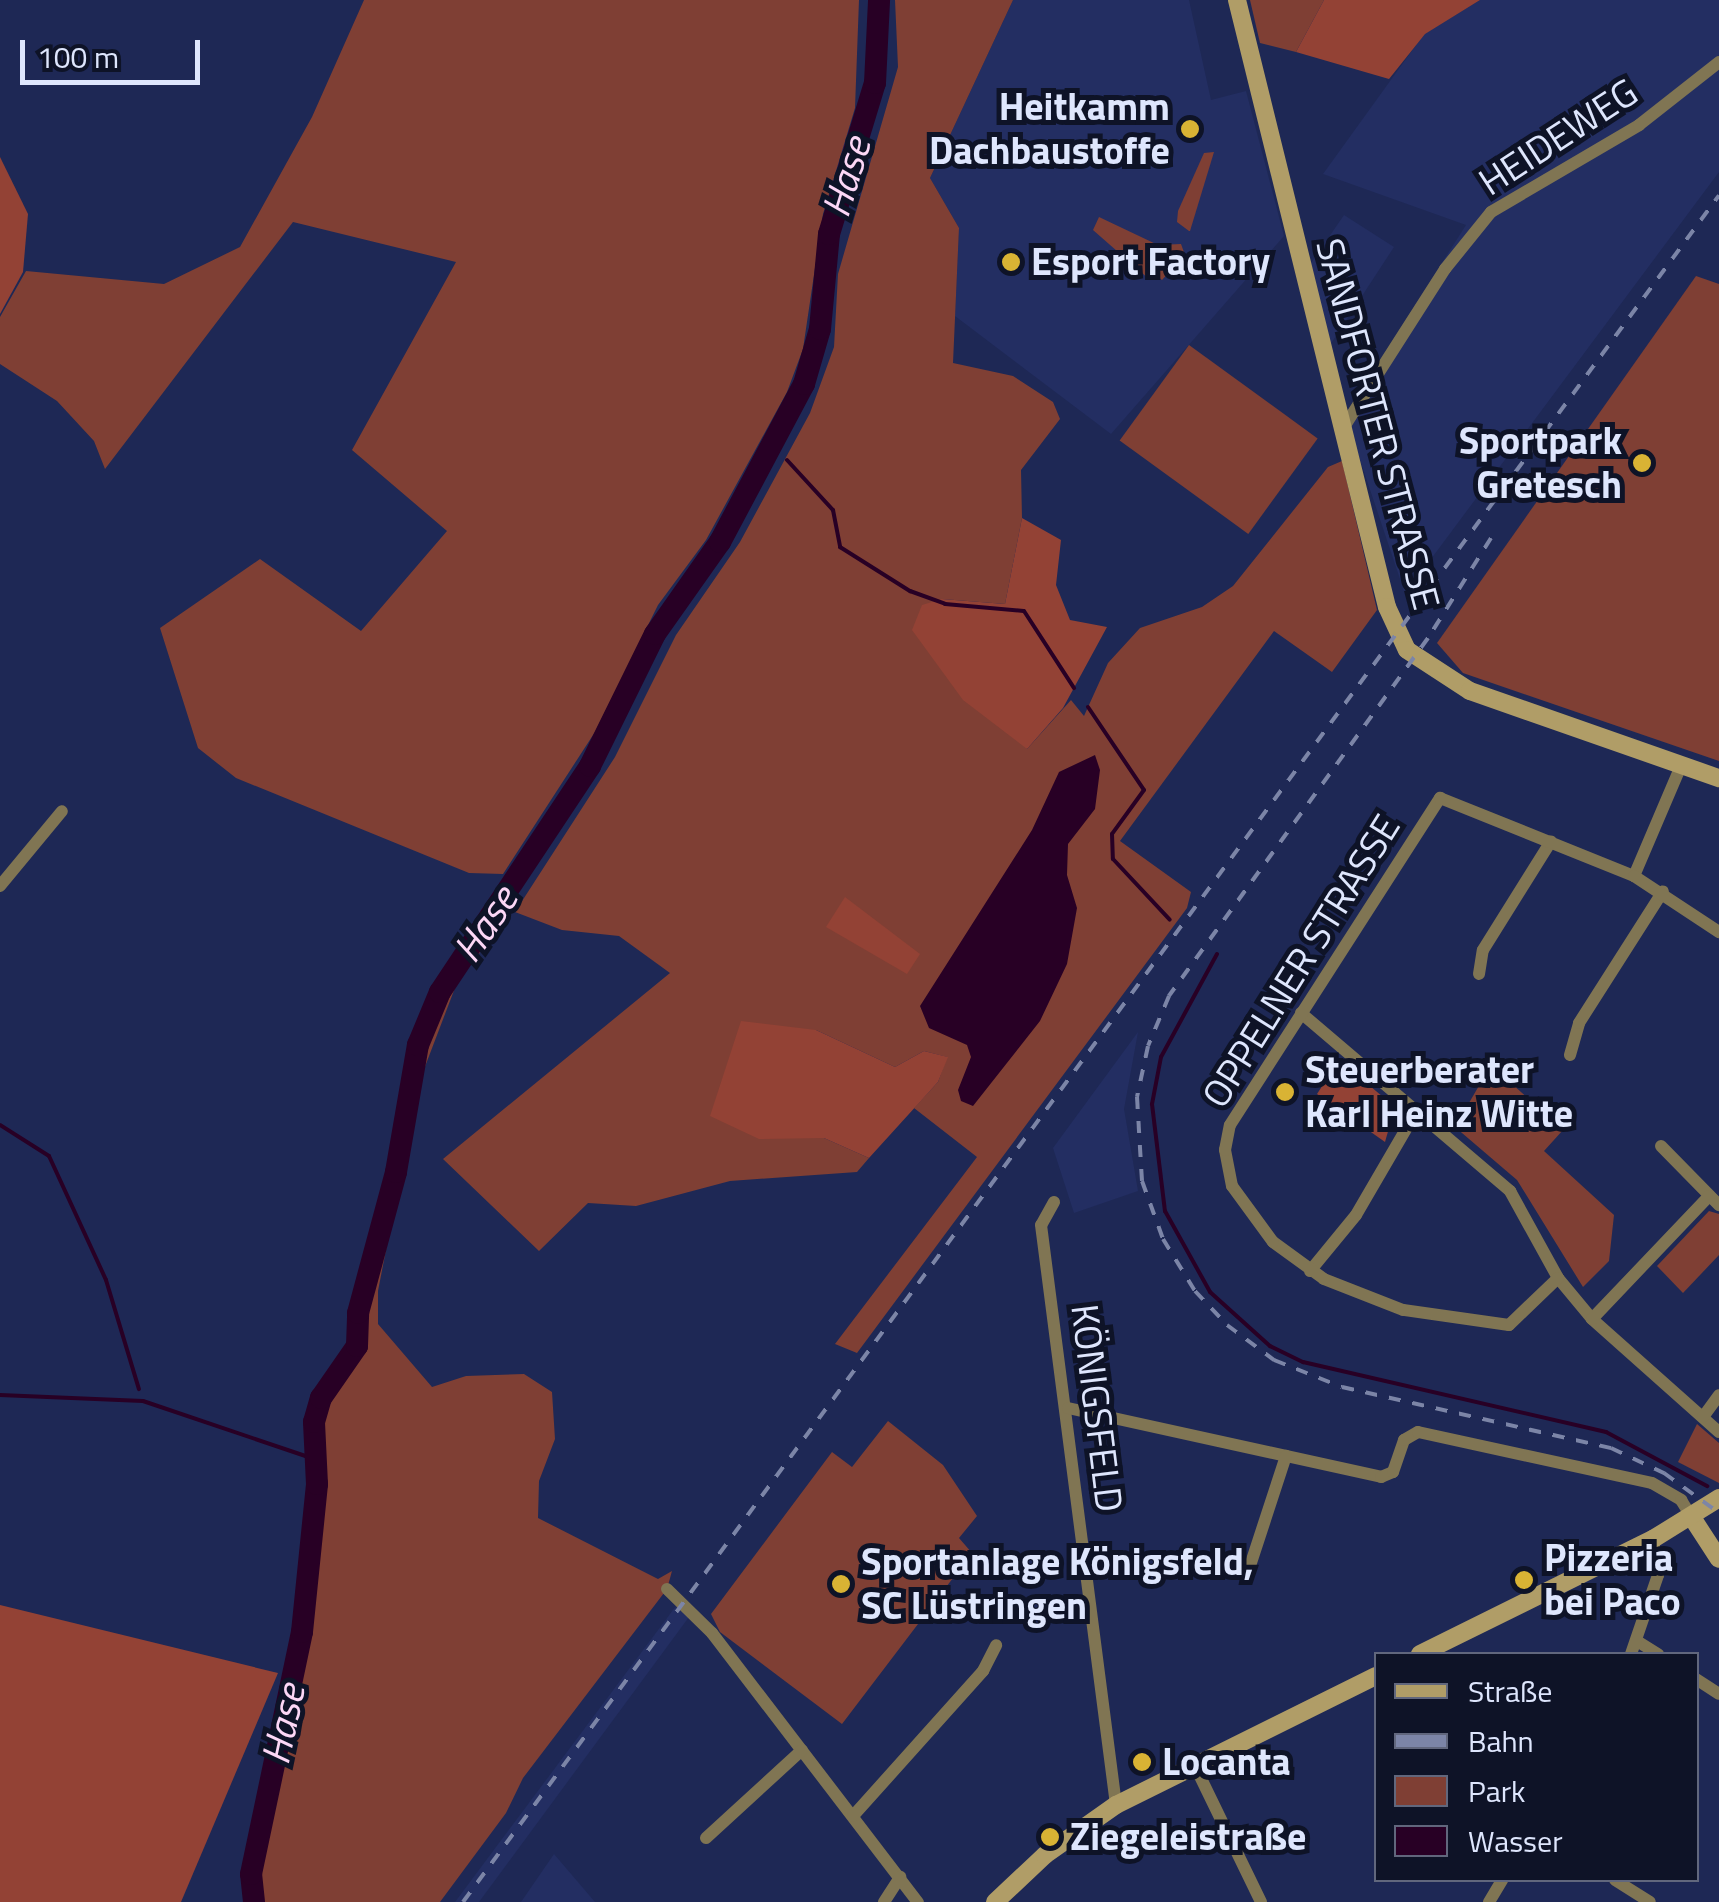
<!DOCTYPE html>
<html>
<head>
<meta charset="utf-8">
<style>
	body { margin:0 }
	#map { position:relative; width:1719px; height:1902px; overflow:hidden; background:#1e2855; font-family:"Titillium Web",sans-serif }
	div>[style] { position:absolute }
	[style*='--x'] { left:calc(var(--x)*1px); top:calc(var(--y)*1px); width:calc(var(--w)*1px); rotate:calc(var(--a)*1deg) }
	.built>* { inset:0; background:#232e62 }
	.green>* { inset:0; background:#7f3f34; transform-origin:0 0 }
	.forest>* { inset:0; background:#934235 }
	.water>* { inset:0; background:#280025 }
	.stream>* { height:4px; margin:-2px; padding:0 2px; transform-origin:2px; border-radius:2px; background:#280025 }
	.river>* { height:22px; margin:-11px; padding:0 11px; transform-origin:11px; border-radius:11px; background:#280025 }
	.street>* { height:12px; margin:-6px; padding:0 6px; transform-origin:6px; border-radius:6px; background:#807553 }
	.secondary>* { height:18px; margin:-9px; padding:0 9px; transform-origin:9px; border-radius:9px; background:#b09d67 }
	.rail>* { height:4px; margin-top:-2px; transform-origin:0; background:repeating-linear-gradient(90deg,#7c85a7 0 12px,transparent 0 24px) }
	.dots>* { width:28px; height:28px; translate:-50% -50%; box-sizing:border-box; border:5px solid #0e1327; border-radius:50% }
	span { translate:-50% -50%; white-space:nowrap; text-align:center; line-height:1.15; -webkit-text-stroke:10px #0e1327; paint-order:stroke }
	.poi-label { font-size:38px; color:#dee6fd; font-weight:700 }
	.right { translate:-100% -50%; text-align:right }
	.left { translate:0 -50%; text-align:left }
	.street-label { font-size:38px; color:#dee6fd }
	.water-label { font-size:40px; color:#fcd7f6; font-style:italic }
	.legend { position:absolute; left:1374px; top:1652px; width:325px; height:230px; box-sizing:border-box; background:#0e1327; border:2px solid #61677d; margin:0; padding:12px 18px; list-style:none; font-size:30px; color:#dee6fd }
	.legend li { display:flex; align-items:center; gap:20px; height:50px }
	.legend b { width:50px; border:2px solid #61677d }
	.scale { position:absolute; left:20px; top:40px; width:180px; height:45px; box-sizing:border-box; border:5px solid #dee6fd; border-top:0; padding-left:12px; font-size:30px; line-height:35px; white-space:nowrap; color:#dee6fd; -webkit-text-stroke:8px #0e1327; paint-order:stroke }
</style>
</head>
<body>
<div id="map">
	<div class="built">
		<div style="clip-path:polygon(1013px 0,1189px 0,1211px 100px,1246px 91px,1284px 236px,1111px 434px,955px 316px,959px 228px,930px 178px)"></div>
		<div style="clip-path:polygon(1480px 0,1719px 0,1719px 172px,1405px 594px,1345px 415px,1466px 225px,1323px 174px,1424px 34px)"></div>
		<div style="clip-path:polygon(1344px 215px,1394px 247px,1330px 345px,1311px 263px)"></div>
		<div style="clip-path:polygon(1138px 1032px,1124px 1109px,1138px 1191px,1074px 1213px,1053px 1148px)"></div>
		<div style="clip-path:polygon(676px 1606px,689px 1617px,479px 1902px,455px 1902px)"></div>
		<div style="clip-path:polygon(554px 1854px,595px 1902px,521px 1902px)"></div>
	</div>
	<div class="green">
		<div style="clip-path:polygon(364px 0,859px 0,855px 108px,823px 214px,803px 349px,787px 392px,706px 540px,658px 605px,595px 732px,503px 874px,469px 873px,236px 778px,198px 748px,160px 628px,260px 559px,361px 631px,447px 531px,352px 450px,456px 262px,293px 222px,105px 469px,94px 441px,57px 401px,0 364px,0 317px,26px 271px,164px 284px,240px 247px,312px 117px)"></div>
		<div style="clip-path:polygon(895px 0,1013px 0,930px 178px,959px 228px,953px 363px,1013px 376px,1053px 402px,1060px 419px,1021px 470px,1022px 518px,1005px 604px,942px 599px,1027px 749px,1071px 700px,1084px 716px,1108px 663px,1140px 628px,1202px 607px,1233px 586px,1328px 467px,1342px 461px,1377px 610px,1332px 672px,1274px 631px,1120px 841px,1191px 892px,1187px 908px,857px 1353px,835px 1344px,977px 1157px,914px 1108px,938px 1082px,947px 1057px,924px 1051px,895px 1067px,816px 1030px,824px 1138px,869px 1158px,857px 1172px,730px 1181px,636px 1206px,588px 1203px,539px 1251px,443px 1159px,670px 973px,619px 936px,562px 930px,515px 912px,615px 757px,676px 635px,740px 542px,810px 413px,834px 347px,838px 274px,898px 67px)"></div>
		<div style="clip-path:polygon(1250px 0,1324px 0,1296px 52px,1260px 43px)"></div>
		<div style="clip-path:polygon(1214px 152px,1190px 231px,1189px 231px,1177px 222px,1178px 211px,1204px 153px)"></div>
		<div style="clip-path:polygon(1099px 217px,1158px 245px,1181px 244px,1185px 255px,1162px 280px,1156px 275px,1150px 280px,1093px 230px)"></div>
		<div style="clip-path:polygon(1696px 276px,1719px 284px,1719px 761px,1463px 673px,1437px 643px)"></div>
		<div style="left:1189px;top:345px;width:159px;height:118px;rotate:36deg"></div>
		<div style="clip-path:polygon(505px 898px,513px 911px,458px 980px,418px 1085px,378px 1291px,378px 1324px,432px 1387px,466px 1376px,524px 1374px,552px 1392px,555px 1439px,539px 1481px,538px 1518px,658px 1579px,672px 1571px,667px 1589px,523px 1778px,506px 1813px,440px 1902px,254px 1902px,257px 1846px,302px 1632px,317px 1484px,314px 1422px,321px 1398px,357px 1346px,358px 1313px,396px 1172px,418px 1045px,440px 992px)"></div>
		<div style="clip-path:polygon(1491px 1065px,1563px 1130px,1544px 1151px,1614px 1215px,1609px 1261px,1583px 1287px,1517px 1180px,1455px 1127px)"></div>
		<div style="clip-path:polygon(1709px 1211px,1719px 1214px,1719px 1255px,1683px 1293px,1657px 1266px)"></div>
		<div style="clip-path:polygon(888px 1421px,943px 1465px,977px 1516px,959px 1538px,972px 1553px,842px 1724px,720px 1632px,711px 1614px,832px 1452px,852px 1467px)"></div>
		<div style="clip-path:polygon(1697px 1424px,1719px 1443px,1719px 1483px,1678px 1462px)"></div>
	</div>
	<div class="forest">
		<div style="clip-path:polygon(1324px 0,1480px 0,1425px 34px,1389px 79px,1296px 52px)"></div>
		<div style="clip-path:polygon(0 157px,28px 214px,23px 272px,0 314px)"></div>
		<div style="clip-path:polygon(1022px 518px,1061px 540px,1056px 585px,1070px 620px,1107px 627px,1063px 708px,1027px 749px,963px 700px,912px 630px,922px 605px,942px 599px,1005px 604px)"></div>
		<div style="clip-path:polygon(845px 897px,920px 954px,907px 974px,826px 927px)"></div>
		<div style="clip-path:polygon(741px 1021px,816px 1030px,895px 1067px,924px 1051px,948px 1057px,938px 1082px,869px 1158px,824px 1138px,759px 1139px,710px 1116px)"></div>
		<div style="clip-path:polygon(1339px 1060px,1395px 1107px,1385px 1142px,1317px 1094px)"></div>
		<div style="clip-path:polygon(0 1605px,278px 1673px,181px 1902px,0 1902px)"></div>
	</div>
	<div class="water">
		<div style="clip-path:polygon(1095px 755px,1100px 770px,1095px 809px,1068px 844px,1067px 875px,1077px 908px,1067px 964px,1040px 1021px,973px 1106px,961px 1101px,958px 1090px,971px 1057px,967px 1045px,929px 1028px,920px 1006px,1032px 830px,1059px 772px)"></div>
	</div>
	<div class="stream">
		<div style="--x:772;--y:447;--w:5;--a:37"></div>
		<div style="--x:787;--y:460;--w:68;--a:47.4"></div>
		<div style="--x:833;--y:510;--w:38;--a:79"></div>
		<div style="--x:840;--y:547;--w:83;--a:32.2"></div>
		<div style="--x:910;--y:591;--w:37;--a:20"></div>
		<div style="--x:945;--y:604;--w:79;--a:5.1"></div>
		<div style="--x:1024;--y:611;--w:92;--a:57"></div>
		<div style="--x:1088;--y:707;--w:100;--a:56"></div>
		<div style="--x:1144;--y:790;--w:54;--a:126"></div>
		<div style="--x:1112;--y:834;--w:25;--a:88"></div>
		<div style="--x:1113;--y:859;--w:83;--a:46.9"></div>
		<div style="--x:1217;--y:954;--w:117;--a:118.5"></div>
		<div style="--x:1161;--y:1057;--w:48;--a:100.8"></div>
		<div style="--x:1152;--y:1104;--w:108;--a:83.1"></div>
		<div style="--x:1165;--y:1211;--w:93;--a:60.9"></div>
		<div style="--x:1210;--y:1292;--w:81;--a:42"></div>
		<div style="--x:1270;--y:1346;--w:37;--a:26"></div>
		<div style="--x:1303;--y:1362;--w:311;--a:13"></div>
		<div style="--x:1606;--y:1432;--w:115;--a:28.1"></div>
		<div style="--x:0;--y:1125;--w:58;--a:32.3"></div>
		<div style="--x:49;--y:1156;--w:136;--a:65.3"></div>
		<div style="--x:106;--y:1280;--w:114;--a:73.2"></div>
		<div style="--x:0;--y:1395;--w:143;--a:2.4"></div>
		<div style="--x:143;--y:1401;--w:184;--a:18.7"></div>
	</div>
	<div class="river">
		<div style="--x:254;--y:1902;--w:28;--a:-96"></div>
		<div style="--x:251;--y:1874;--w:247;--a:-78.1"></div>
		<div style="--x:302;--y:1632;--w:149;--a:-84.2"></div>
		<div style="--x:317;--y:1484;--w:62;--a:-92.8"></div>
		<div style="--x:314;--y:1422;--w:25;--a:-74"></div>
		<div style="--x:321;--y:1398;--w:63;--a:-55.3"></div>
		<div style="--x:357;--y:1346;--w:33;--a:-88"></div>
		<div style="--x:358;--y:1313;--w:146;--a:-74.9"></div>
		<div style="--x:396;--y:1172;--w:129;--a:-80.2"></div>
		<div style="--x:418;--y:1045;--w:57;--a:-67.5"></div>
		<div style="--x:440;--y:992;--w:271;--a:-56.4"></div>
		<div style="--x:590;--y:766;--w:147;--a:-63.8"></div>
		<div style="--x:655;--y:634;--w:113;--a:-54.8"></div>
		<div style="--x:720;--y:542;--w:179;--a:-62"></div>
		<div style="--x:804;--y:384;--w:57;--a:-73.8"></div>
		<div style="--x:820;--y:329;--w:95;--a:-84.6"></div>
		<div style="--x:829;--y:234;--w:158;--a:-73.1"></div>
		<div style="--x:875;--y:83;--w:83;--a:-87.2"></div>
	</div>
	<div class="street">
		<div style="--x:1344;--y:427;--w:188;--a:-57.4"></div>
		<div style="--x:1445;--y:269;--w:73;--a:-51.1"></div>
		<div style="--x:1491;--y:212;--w:172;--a:-30.4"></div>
		<div style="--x:1639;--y:125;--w:102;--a:-38.2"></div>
		<div style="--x:1634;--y:876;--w:120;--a:-66.9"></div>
		<div style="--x:0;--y:886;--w:97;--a:-50.4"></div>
		<div style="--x:1479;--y:974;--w:24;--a:-81"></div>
		<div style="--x:1483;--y:950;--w:128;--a:-58"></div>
		<div style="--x:1301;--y:1013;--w:275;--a:40.4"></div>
		<div style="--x:1510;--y:1191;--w:99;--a:61.1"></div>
		<div style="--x:1558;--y:1278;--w:53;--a:50.3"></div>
		<div style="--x:1592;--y:1319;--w:170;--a:41.7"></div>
		<div style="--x:1570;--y:1055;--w:33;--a:-74"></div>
		<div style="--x:1579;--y:1023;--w:156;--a:-57.5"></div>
		<div style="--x:1661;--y:1146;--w:83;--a:45.5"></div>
		<div style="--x:1054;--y:1202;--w:26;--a:119"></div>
		<div style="--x:1041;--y:1225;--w:585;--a:82.63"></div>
		<div style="--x:1310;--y:1271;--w:72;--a:-50.6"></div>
		<div style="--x:1356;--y:1215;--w:121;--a:-59.8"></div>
		<div style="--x:1558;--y:1278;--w:68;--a:136.2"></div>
		<div style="--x:1509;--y:1325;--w:107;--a:-171.9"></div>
		<div style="--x:1403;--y:1310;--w:85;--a:-158.6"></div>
		<div style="--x:1324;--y:1279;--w:63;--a:-144"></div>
		<div style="--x:1273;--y:1242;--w:69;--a:-126.2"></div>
		<div style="--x:1232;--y:1186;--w:37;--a:-101"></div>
		<div style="--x:1225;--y:1150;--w:25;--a:-79"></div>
		<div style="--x:1230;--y:1125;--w:389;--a:-57.3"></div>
		<div style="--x:1440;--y:798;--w:209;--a:21.9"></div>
		<div style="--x:1634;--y:876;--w:102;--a:33.4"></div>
		<div style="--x:1592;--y:1319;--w:170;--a:-46.4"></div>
		<div style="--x:1068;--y:1408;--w:321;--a:12.4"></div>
		<div style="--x:1381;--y:1477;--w:13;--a:-23"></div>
		<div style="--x:1393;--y:1472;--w:34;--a:-71"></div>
		<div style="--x:1404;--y:1440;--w:16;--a:-30"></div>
		<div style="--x:1418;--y:1432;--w:239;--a:12.3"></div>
		<div style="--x:1652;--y:1483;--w:34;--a:30"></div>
		<div style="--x:1681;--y:1500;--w:19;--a:58"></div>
		<div style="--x:1703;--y:1417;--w:27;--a:-54"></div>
		<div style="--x:1250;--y:1566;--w:116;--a:-71.9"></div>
		<div style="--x:667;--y:1589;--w:63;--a:44.4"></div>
		<div style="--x:712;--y:1633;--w:339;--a:52.6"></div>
		<div style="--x:1637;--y:1641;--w:25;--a:32"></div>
		<div style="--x:1631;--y:1654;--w:83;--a:-71.1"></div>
		<div style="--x:1658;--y:1575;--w:36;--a:-98"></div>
		<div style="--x:1696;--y:1679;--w:27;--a:33"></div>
		<div style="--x:1195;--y:1766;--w:151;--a:64.1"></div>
		<div style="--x:853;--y:1816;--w:195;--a:-48.1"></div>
		<div style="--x:983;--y:1671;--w:29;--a:-63"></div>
		<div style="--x:706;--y:1838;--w:130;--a:-42.5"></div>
		<div style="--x:1615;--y:1880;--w:41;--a:32.2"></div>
		<div style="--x:884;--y:1902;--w:30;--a:-57"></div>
		<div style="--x:1489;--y:1902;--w:26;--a:-59"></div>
	</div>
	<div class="secondary">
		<div style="--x:1237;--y:0;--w:625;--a:76.12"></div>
		<div style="--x:1387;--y:607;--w:47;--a:65.1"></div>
		<div style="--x:1407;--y:650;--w:75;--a:33.1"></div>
		<div style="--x:1470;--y:691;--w:264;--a:19.3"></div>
		<div style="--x:1691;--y:1516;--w:51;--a:56.9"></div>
		<div style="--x:1420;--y:1654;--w:260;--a:-26.3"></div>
		<div style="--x:1653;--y:1539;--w:78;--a:-31.8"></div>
		<div style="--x:995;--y:1902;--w:69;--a:-43.2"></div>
		<div style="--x:1045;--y:1855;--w:87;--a:-35.2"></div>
		<div style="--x:1116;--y:1805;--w:290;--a:-26.4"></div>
	</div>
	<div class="rail">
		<div style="--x:1491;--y:538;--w:118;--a:122.2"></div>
		<div style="--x:1428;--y:638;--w:442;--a:125.9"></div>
		<div style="--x:1169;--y:996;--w:54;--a:112.8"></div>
		<div style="--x:1148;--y:1046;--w:52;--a:102.2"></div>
		<div style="--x:1137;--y:1097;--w:84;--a:86.6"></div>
		<div style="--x:1142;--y:1181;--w:62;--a:70.1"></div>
		<div style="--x:1163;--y:1239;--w:61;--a:58.4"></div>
		<div style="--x:1195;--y:1291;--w:47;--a:46.7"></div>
		<div style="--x:1227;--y:1325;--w:59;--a:36.7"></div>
		<div style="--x:1274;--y:1360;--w:73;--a:21.7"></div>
		<div style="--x:1342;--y:1387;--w:276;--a:12.8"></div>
		<div style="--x:1611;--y:1448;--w:59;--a:25.3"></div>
		<div style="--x:1664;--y:1473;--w:68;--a:36"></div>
		<div style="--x:463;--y:1902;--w:2119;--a:-53.65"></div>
	</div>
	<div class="dots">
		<div style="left:1190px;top:129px;background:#d9b334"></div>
		<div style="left:1011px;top:262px;background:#d9b334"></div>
		<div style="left:1642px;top:463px;background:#d9b334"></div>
		<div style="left:1285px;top:1092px;background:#d9b334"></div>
		<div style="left:1524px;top:1580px;background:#d9b334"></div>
		<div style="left:841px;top:1584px;background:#d9b334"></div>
		<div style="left:1142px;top:1762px;background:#d9b334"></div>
		<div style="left:1050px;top:1837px;background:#d9b334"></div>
	</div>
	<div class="poi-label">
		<span class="right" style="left:1170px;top:129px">Heitkamm<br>Dachbaustoffe</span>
		<span class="left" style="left:1031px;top:262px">Esport Factory</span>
		<span class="right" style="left:1622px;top:463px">Sportpark<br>Gretesch</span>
		<span class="left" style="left:1305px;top:1092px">Steuerberater<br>Karl Heinz Witte</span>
		<span class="left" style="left:1544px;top:1580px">Pizzeria<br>bei Paco</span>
		<span class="left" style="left:861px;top:1584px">Sportanlage Königsfeld,<br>SC Lüstringen</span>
		<span class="left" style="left:1162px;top:1762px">Locanta</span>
		<span class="left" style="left:1070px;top:1837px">Ziegeleistraße</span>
	</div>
	<div class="street-label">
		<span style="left:1558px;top:137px;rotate:-33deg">HEIDEWEG</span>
		<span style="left:1378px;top:424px;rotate:75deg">SANDFORTER STRASSE</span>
		<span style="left:1301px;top:961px;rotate:-58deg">OPPELNER STRASSE</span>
		<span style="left:1097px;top:1408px;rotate:83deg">KÖNIGSFELD</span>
	</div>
	<div class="water-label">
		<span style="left:846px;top:177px;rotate:-73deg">Hase</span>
		<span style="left:485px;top:924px;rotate:-56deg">Hase</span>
		<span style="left:283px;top:1724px;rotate:-78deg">Hase</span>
	</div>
	<ul class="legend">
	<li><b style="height:12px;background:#b09d67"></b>Straße</li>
	<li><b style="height:12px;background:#7c85a7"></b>Bahn</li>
	<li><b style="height:28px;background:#7f3f34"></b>Park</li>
	<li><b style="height:28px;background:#280025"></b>Wasser</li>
	</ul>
	<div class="scale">100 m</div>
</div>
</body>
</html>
